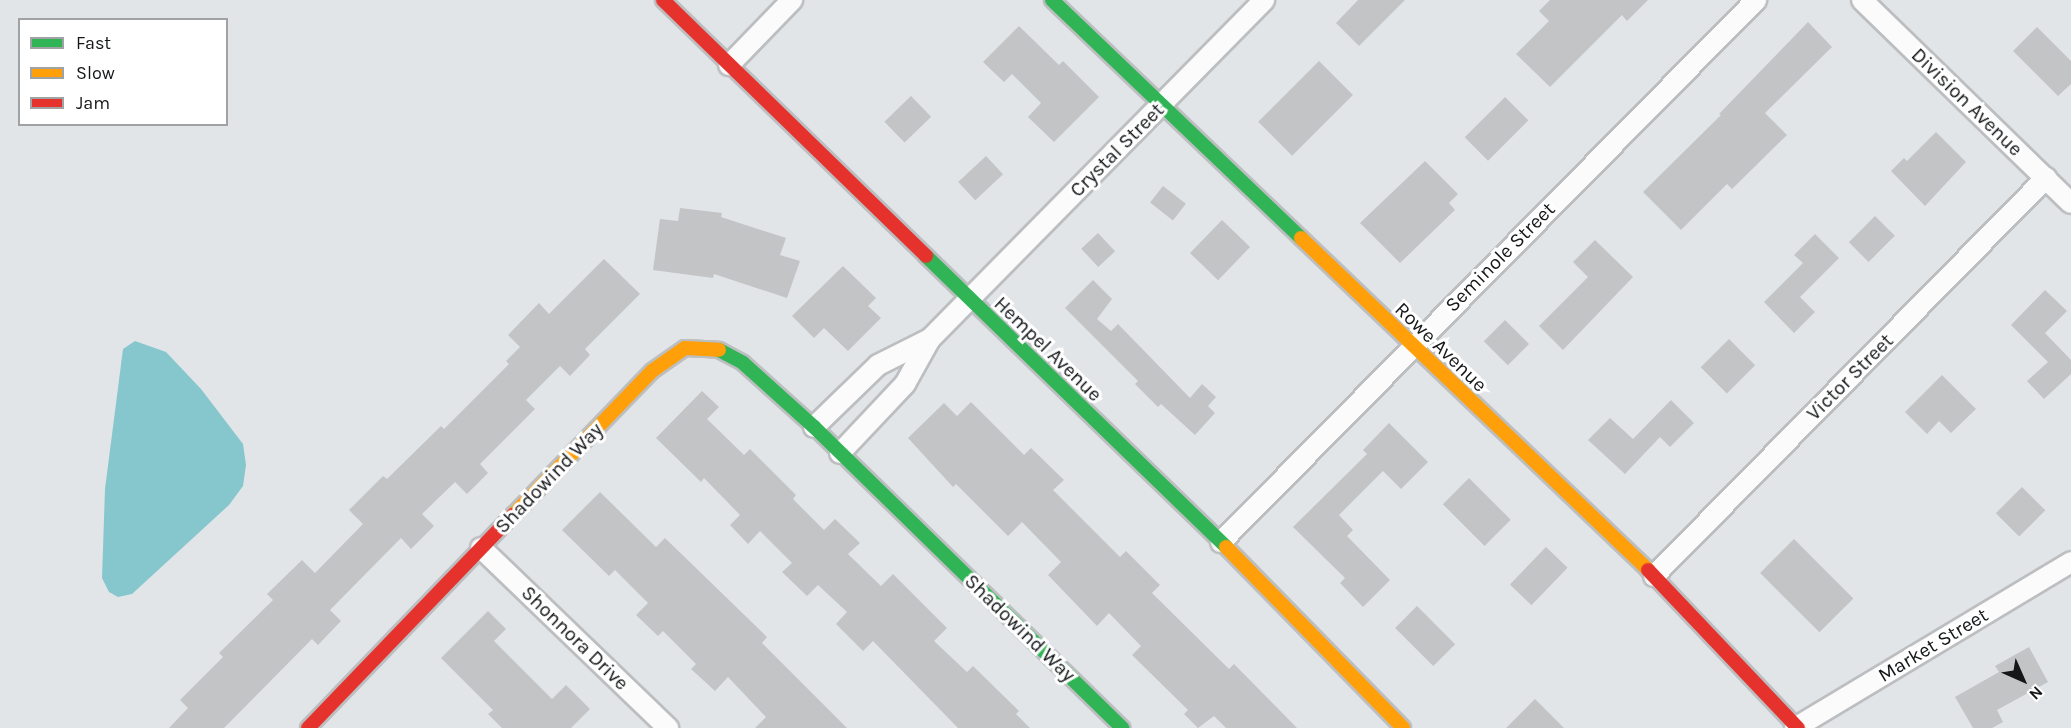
<!DOCTYPE html>
<html>
<head>
<meta charset="utf-8">
<style>
	body { margin:0 }
	#map { position:relative; width:2071px; height:728px; overflow:hidden; background:#e2e5e8; font-family:Karla,sans-serif }
	div>[style] { position:absolute }
	[style*='--x'] { left:calc(var(--x)*1px); top:calc(var(--y)*1px); width:calc(var(--w)*1px); rotate:calc(var(--a)*1deg) }
	.water>* { inset:0; background:#86c6cd }
	.building>* { inset:0; background:#c2c4c6; transform-origin:0 0 }
	.roads { filter:drop-shadow(2px 0 #bcbec0) drop-shadow(-2px 0 #bcbec0) drop-shadow(0 2px #bcbec0) drop-shadow(0 -2px #bcbec0) }
	.street>* { height:20px; margin:-10px; padding:0 10px; transform-origin:10px; border-radius:10px; background:#fbfbfc }
	.fast>* { height:14px; margin:-7px; padding:0 7px; transform-origin:7px; border-radius:7px; background:#30b455 }
	.slow>* { height:14px; margin:-7px; padding:0 7px; transform-origin:7px; border-radius:7px; background:#ff9f0a }
	.jam>* { height:14px; margin:-7px; padding:0 7px; transform-origin:7px; border-radius:7px; background:#e5322d }
	span { translate:-50% -50%; white-space:nowrap; text-align:center; line-height:1.15; -webkit-text-stroke:6px #fff; paint-order:stroke }
	.street-label { font-size:20px; color:#141618 }
	.legend { position:absolute; left:18px; top:18px; width:210px; height:108px; box-sizing:border-box; background:#fff; border:2px solid #a1a2a3; margin:0; padding:8px 10px; list-style:none; font-size:18px; color:#141618 }
	.legend li { display:flex; align-items:center; gap:12px; height:30px }
	.legend b { width:30px; border:2px solid #a1a2a3 }
	.north { position:absolute; left:1993px; top:650px; width:60px; height:60px; -webkit-text-stroke:4px #fff; paint-order:stroke; rotate:135deg; font-size:16px; font-weight:700; line-height:24px; text-align:center; color:#141618 }
	.north::after { content:''; display:block; margin:auto; width:21px; height:27px; background:#141618; clip-path:polygon(50% 0,100% 100%,50% 72%,0 100%) }
</style>
</head>
<body>
<div id="map">
	<div class="water">
		<div style="clip-path:polygon(135px 341px,166px 352px,201px 389px,243px 444px,246px 465px,243px 486px,229px 505px,132px 594px,118px 597px,109px 592px,102px 578px,105px 489px,123px 349px)"></div>
	</div>
	<div class="building">
		<div style="clip-path:polygon(1358px 0,1405px 0,1359px 46px,1336px 23px)"></div>
		<div style="clip-path:polygon(1550px 0,1648px 0,1627px 21px,1622px 15px,1550px 87px,1516px 54px,1549px 21px,1539px 11px)"></div>
		<div style="clip-path:polygon(1808px 22px,1832px 47px,1765px 113px,1787px 135px,1732px 189px,1727px 184px,1681px 230px,1643px 192px,1721px 115px,1719px 114px)"></div>
		<div style="clip-path:polygon(1019px 26px,1059px 65px,1063px 61px,1099px 97px,1054px 142px,1028px 117px,1041px 103px,1012px 74px,1004px 82px,983px 62px)"></div>
		<div style="clip-path:polygon(2037px 27px,2071px 61px,2071px 84px,2058px 96px,2013px 51px)"></div>
		<div style="left:1319px;top:61px;width:48px;height:86px;rotate:45deg"></div>
		<div style="left:911px;top:96px;width:29px;height:37px;rotate:46deg"></div>
		<div style="left:1505px;top:97px;width:33px;height:57px;rotate:45deg"></div>
		<div style="clip-path:polygon(1936px 132px,1966px 162px,1925px 206px,1891px 171px,1904px 158px,1907px 161px)"></div>
		<div style="left:986px;top:156px;width:25px;height:38px;rotate:47deg"></div>
		<div style="clip-path:polygon(1425px 161px,1458px 194px,1449px 203px,1455px 210px,1400px 263px,1360px 223px)"></div>
		<div style="left:1163px;top:186px;width:29px;height:21px;rotate:38deg"></div>
		<div style="clip-path:polygon(680px 208px,722px 213px,721px 217px,786px 238px,780px 255px,800px 261px,787px 298px,714px 274px,713px 278px,653px 270px,660px 219px,678px 221px)"></div>
		<div style="left:1875px;top:216px;width:28px;height:37px;rotate:45deg"></div>
		<div style="left:1222px;top:220px;width:39px;height:46px;rotate:44deg"></div>
		<div style="left:1098px;top:233px;width:25px;height:23px;rotate:47deg"></div>
		<div style="clip-path:polygon(1815px 234px,1839px 258px,1800px 297px,1815px 312px,1794px 333px,1764px 302px,1803px 263px,1794px 255px)"></div>
		<div style="clip-path:polygon(1595px 240px,1633px 277px,1563px 350px,1539px 326px,1588px 277px,1573px 262px)"></div>
		<div style="clip-path:polygon(604px 259px,640px 294px,585px 349px,590px 355px,570px 376px,560px 366px,526px 400px,535px 409px,480px 464px,488px 473px,467px 494px,455px 482px,422px 514px,434px 526px,411px 549px,401px 538px,330px 610px,341px 621px,318px 645px,312px 639px,224px 728px,169px 728px,188px 708px,180px 700px,223px 657px,219px 653px,273px 600px,267px 594px,302px 560px,315px 573px,363px 524px,349px 510px,383px 476px,387px 479px,441px 426px,444px 429px,509px 364px,506px 361px,520px 347px,508px 335px,539px 303px,549px 314px)"></div>
		<div style="clip-path:polygon(843px 266px,876px 298px,868px 306px,881px 318px,848px 351px,824px 328px,814px 338px,792px 316px)"></div>
		<div style="clip-path:polygon(1093px 280px,1112px 299px,1097px 319px,1111px 331px,1118px 324px,1190px 398px,1202px 384px,1216px 397px,1208px 406px,1215px 413px,1195px 435px,1161px 404px,1158px 407px,1135px 384px,1138px 381px,1065px 308px)"></div>
		<div style="clip-path:polygon(2045px 290px,2067px 311px,2045px 333px,2071px 360px,2071px 374px,2044px 399px,2027px 381px,2048px 362px,2011px 325px)"></div>
		<div style="left:1505px;top:320px;width:34px;height:30px;rotate:45deg"></div>
		<div style="left:1729px;top:339px;width:37px;height:40px;rotate:45deg"></div>
		<div style="clip-path:polygon(1942px 375px,1976px 409px,1951px 433px,1939px 421px,1927px 434px,1905px 412px)"></div>
		<div style="clip-path:polygon(702px 391px,719px 407px,707px 419px,744px 455px,750px 449px,796px 495px,793px 499px,824px 530px,835px 519px,860px 543px,848px 554px,881px 586px,893px 574px,947px 628px,934px 641px,967px 672px,973px 666px,1019px 711px,1016px 714px,1030px 728px,958px 728px,873px 641px,863px 651px,836px 624px,847px 612px,818px 585px,807px 596px,782px 572px,792px 563px,760px 531px,748px 544px,730px 525px,740px 515px,704px 478px,701px 482px,656px 438px)"></div>
		<div style="clip-path:polygon(1671px 400px,1694px 423px,1670px 447px,1660px 437px,1625px 474px,1588px 440px,1610px 418px,1633px 439px)"></div>
		<div style="clip-path:polygon(971px 402px,1024px 455px,1031px 448px,1064px 480px,1053px 490px,1120px 557px,1126px 551px,1160px 585px,1152px 593px,1229px 669px,1234px 664px,1297px 728px,1226px 728px,1214px 716px,1198px 728px,1184px 714px,1188px 710px,1132px 655px,1141px 646px,1109px 613px,1097px 626px,1048px 575px,1061px 562px,1022px 522px,1008px 536px,956px 484px,953px 487px,908px 438px,944px 403px,957px 416px)"></div>
		<div style="clip-path:polygon(1389px 423px,1428px 462px,1401px 489px,1383px 471px,1339px 515px,1353px 530px,1347px 536px,1390px 580px,1363px 607px,1340px 583px,1345px 578px,1293px 527px,1367px 454px,1363px 450px)"></div>
		<div style="left:1469px;top:478px;width:59px;height:37px;rotate:45deg"></div>
		<div style="left:2022px;top:487px;width:33px;height:37px;rotate:45deg"></div>
		<div style="clip-path:polygon(600px 492px,656px 547px,665px 538px,767px 637px,762px 643px,847px 728px,755px 728px,766px 717px,728px 677px,715px 691px,691px 669px,696px 664px,663px 631px,658px 636px,636px 615px,648px 603px,615px 570px,609px 576px,562px 530px)"></div>
		<div style="left:1794px;top:539px;width:84px;height:48px;rotate:45deg"></div>
		<div style="left:1546px;top:547px;width:30px;height:52px;rotate:44deg"></div>
		<div style="left:1417px;top:606px;width:54px;height:31px;rotate:45deg"></div>
		<div style="clip-path:polygon(488px 611px,506px 629px,494px 641px,552px 699px,566px 685px,590px 709px,571px 728px,502px 728px,488px 714px,493px 710px,441px 658px)"></div>
		<div style="clip-path:polygon(2029px 647px,2048px 682px,1997px 710px,2003px 722px,1992px 728px,1973px 728px,1955px 697px,1999px 672px,1995px 666px)"></div>
		<div style="clip-path:polygon(1535px 699px,1564px 728px,1506px 728px)"></div>
	</div>
	<div class="roads">
		<div class="street">
			<div style="--x:1862;--y:0;--w:291;--a:44.2"></div>
			<div style="--x:729;--y:65;--w:91;--a:-45.9"></div>
			<div style="--x:814;--y:427;--w:89;--a:-44.1"></div>
			<div style="--x:878;--y:365;--w:58;--a:-26.6"></div>
			<div style="--x:840;--y:453;--w:95;--a:-46.7"></div>
			<div style="--x:905;--y:384;--w:51;--a:-60.9"></div>
			<div style="--x:930;--y:339;--w:476;--a:-45.4"></div>
			<div style="--x:1221;--y:542;--w:762;--a:-45.37"></div>
			<div style="--x:481;--y:548;--w:260;--a:43.9"></div>
			<div style="--x:1654;--y:576;--w:559;--a:-45.44"></div>
			<div style="--x:1795;--y:728;--w:322;--a:-31"></div>
		</div>
		<div class="fast">
			<div style="--x:1052;--y:0;--w:344;--a:43.7"></div>
			<div style="--x:926;--y:256;--w:418;--a:44.1"></div>
			<div style="--x:719;--y:350;--w:27;--a:28"></div>
			<div style="--x:743;--y:363;--w:96;--a:42"></div>
			<div style="--x:814;--y:427;--w:431;--a:44.3"></div>
		</div>
		<div class="slow">
			<div style="--x:1301;--y:238;--w:480;--a:43.7"></div>
			<div style="--x:513;--y:515;--w:200;--a:-46"></div>
			<div style="--x:652;--y:371;--w:40;--a:-34.9"></div>
			<div style="--x:685;--y:348;--w:34;--a:3"></div>
			<div style="--x:1226;--y:547;--w:253;--a:45.6"></div>
		</div>
		<div class="jam">
			<div style="--x:663;--y:0;--w:367;--a:44.2"></div>
			<div style="--x:1648;--y:570;--w:218;--a:46.5"></div>
			<div style="--x:308;--y:728;--w:296;--a:-46.1"></div>
		</div>
	</div>
	<div class="street-label">
		<span style="left:1967px;top:102px;rotate:44deg">Division Avenue</span>
		<span style="left:1117px;top:150px;rotate:-45deg">Crystal Street</span>
		<span style="left:1500px;top:257px;rotate:-45deg">Seminole Street</span>
		<span style="left:1441px;top:347px;rotate:44deg">Rowe Avenue</span>
		<span style="left:1048px;top:349px;rotate:44deg">Hempel Avenue</span>
		<span style="left:1850px;top:377px;rotate:-45deg">Victor Street</span>
		<span style="left:549px;top:478px;rotate:-46deg">Shadowind Way</span>
		<span style="left:1020px;top:628px;rotate:44deg">Shadowind Way</span>
		<span style="left:575px;top:638px;rotate:44deg">Shonnora Drive</span>
		<span style="left:1933px;top:645px;rotate:-31deg">Market Street</span>
	</div>
	<ul class="legend">
	<li><b style="height:8px;background:#30b455"></b>Fast</li>
	<li><b style="height:8px;background:#ff9f0a"></b>Slow</li>
	<li><b style="height:8px;background:#e5322d"></b>Jam</li>
	</ul>
	<div class="north">N</div>
</div>
</body>
</html>
